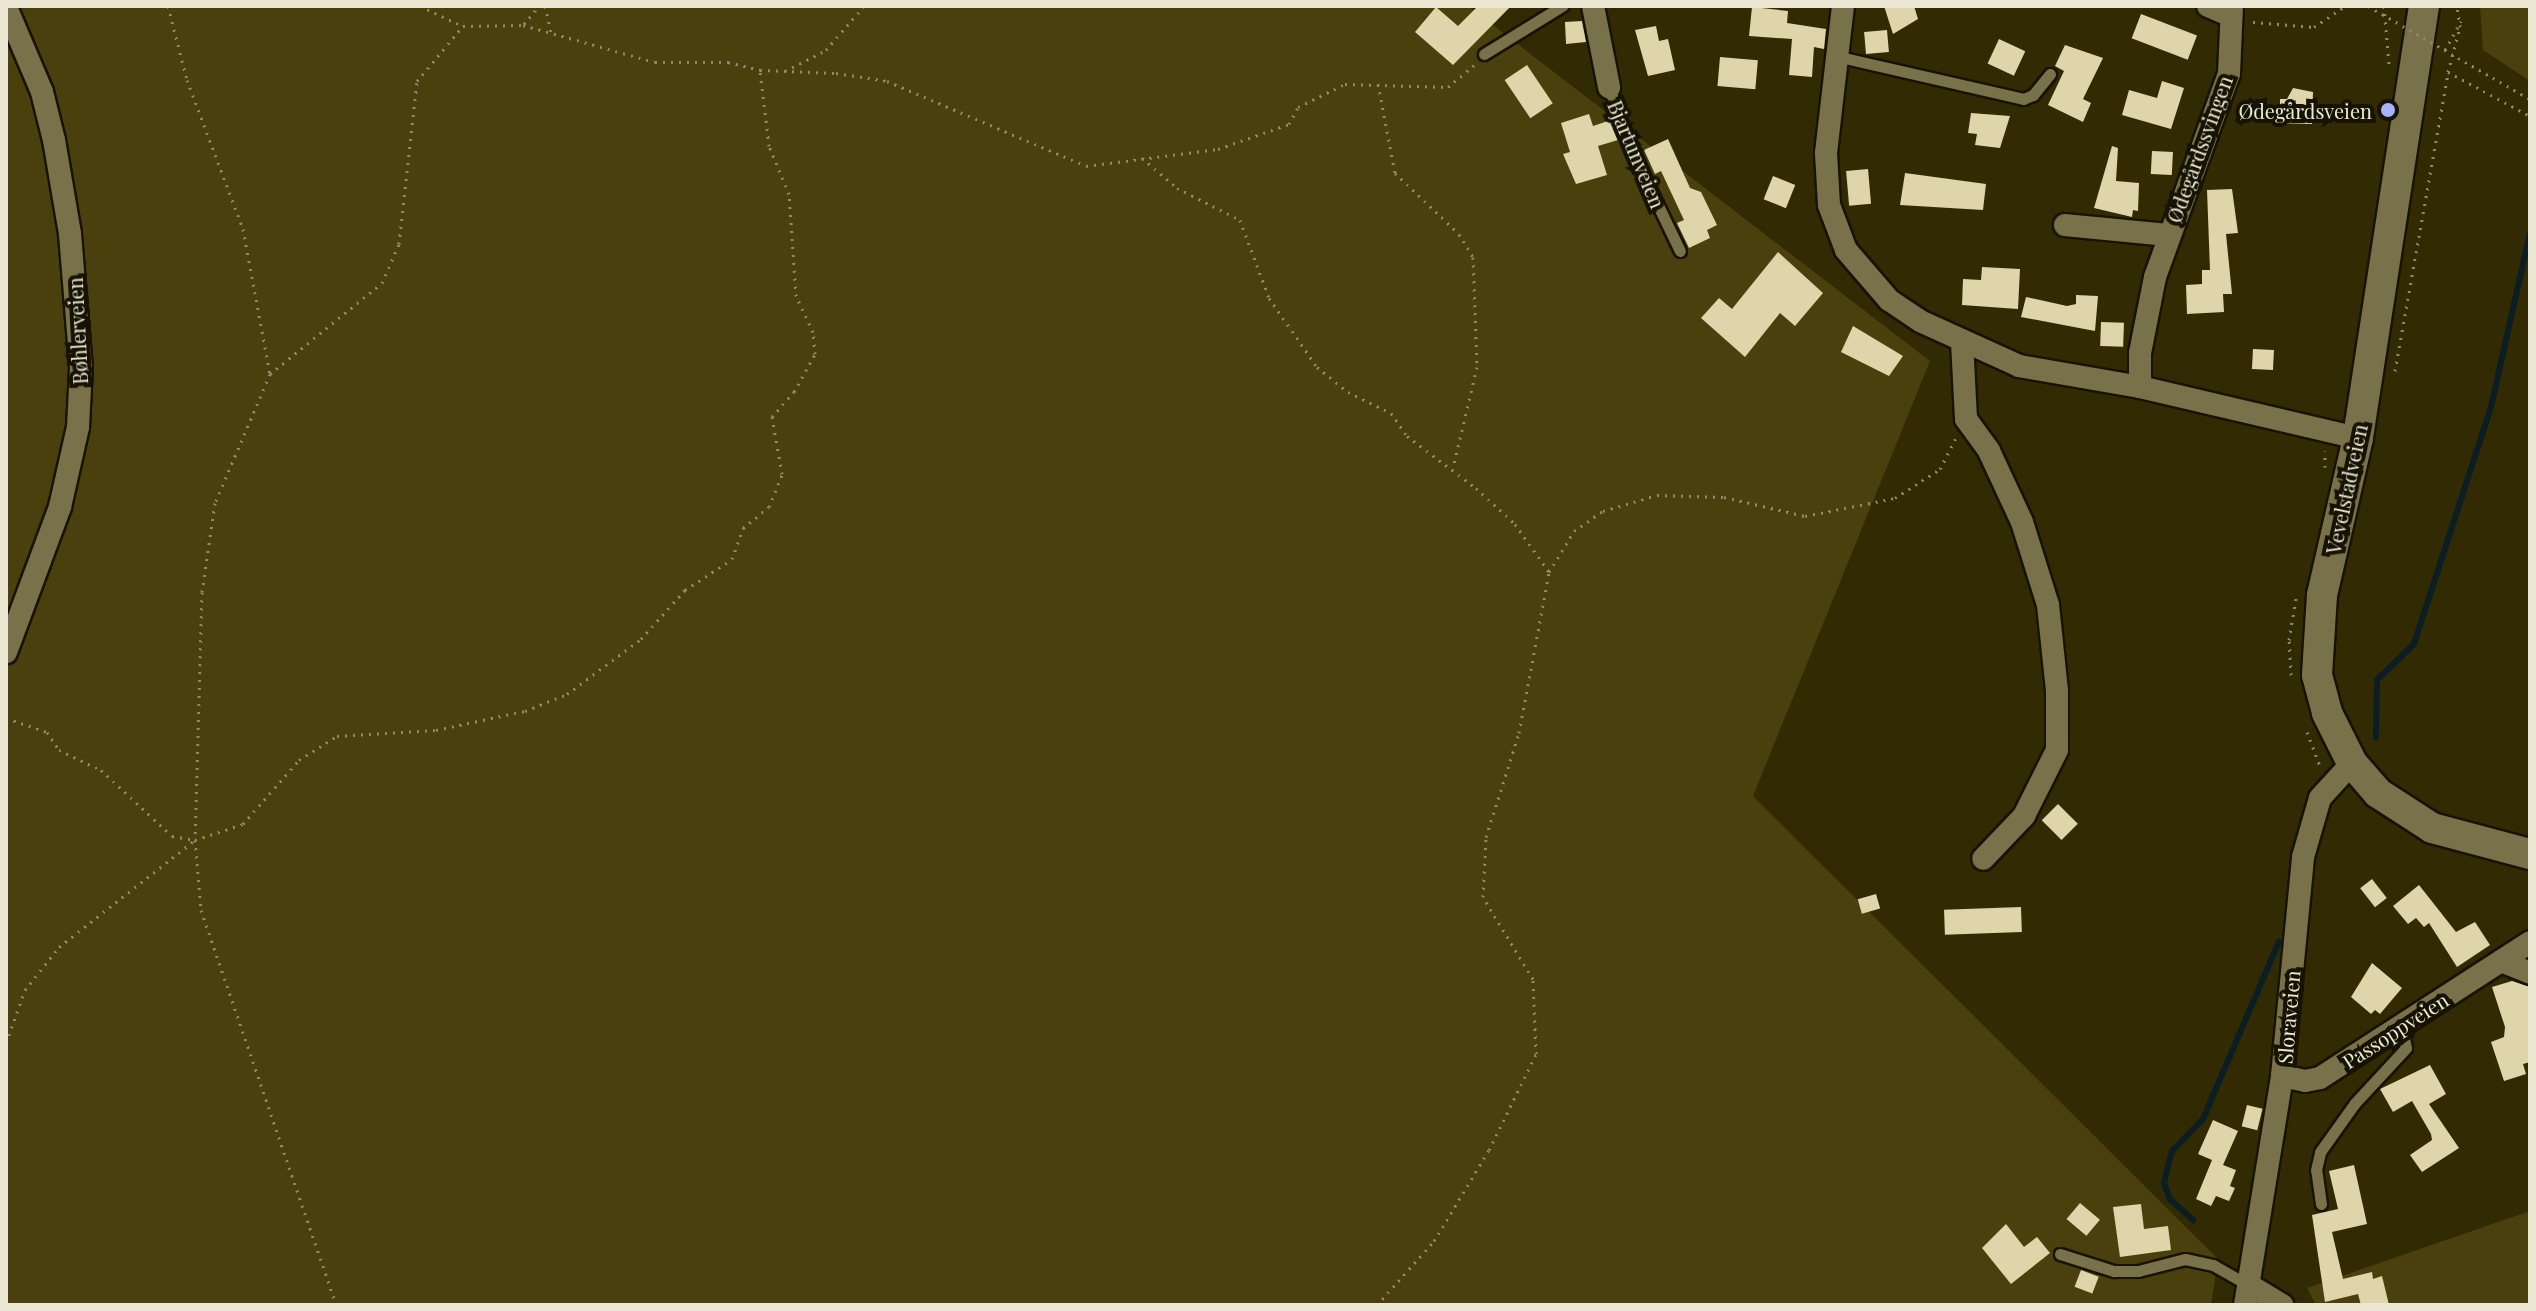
<!DOCTYPE html>
<html>
<head>
<meta charset="utf-8">
<style>
	body { margin:0 }
	#map { position:relative; width:2536px; height:1311px; overflow:hidden; background:#322a03; font-family:"Playfair Display",serif }
	div>[style] { position:absolute }
	[style*='--x'] { left:calc(var(--x)*1px); top:calc(var(--y)*1px); width:calc(var(--w)*1px); rotate:calc(var(--a)*1deg) }
	.green>* { inset:0; background:#4a400d }
	.stream>* { height:6px; margin:-3px; padding:0 3px; transform-origin:3px; border-radius:3px; background:#0a1e23 }
	.building>* { inset:0; background:#ded5ab; transform-origin:0 0 }
	.path>* { height:3px; margin-top:-1.5px; transform-origin:0; background:repeating-linear-gradient(90deg,#8f896b 0 2px,transparent 0 8px) }
	.roads { filter:drop-shadow(2px 0 #181300) drop-shadow(-2px 0 #181300) drop-shadow(0 2px #181300) drop-shadow(0 -2px #181300) }
	.lane>* { height:11px; margin:-5.5px; padding:0 5.5px; transform-origin:5.5px; border-radius:5.5px; background:#79714a }
	.street>* { height:22px; margin:-11px; padding:0 11px; transform-origin:11px; border-radius:11px; background:#79714a }
	.secondary>* { height:30px; margin:-15px; padding:0 15px; transform-origin:15px; border-radius:15px; background:#79714a }
	.path-bridge>* { height:3px; margin-top:-1.5px; transform-origin:0; background:repeating-linear-gradient(90deg,#8f896b 0 2px,transparent 0 8px) }
	.dots>* { width:22px; height:22px; translate:-50% -50%; box-sizing:border-box; border:4px solid #161305; border-radius:50% }
	span { translate:-50% -50%; white-space:nowrap; text-align:center; line-height:1.15; -webkit-text-stroke:8px #161305; paint-order:stroke }
	.poi-label { font-size:20px; color:#ece8d3 }
	.right { translate:-100% -50%; text-align:right }
	.street-label { font-size:20px; color:#ece8d3 }
	.frame { position:absolute; inset:0; border:8px solid #ece8d3; pointer-events:none }
</style>
</head>
<body>
<div id="map">
	<div class="green">
		<div style="clip-path:polygon(6px 6px,1468px 6px,1930px 361px,1753px 796px,2218px 1259px,2211px 1305px,6px 1305px)"></div>
		<div style="clip-path:polygon(2480px 6px,2530px 6px,2530px 81px,2483px 50px)"></div>
		<div style="clip-path:polygon(2530px 1211px,2530px 1305px,2316px 1305px,2307px 1288px)"></div>
	</div>
	<div class="stream">
		<div style="--x:2376;--y:737;--w:57;--a:-89"></div>
		<div style="--x:2377;--y:680;--w:52;--a:-44.2"></div>
		<div style="--x:2414;--y:644;--w:249;--a:-72"></div>
		<div style="--x:2491;--y:407;--w:179;--a:-77.4"></div>
		<div style="--x:2193;--y:1220;--w:31;--a:-138"></div>
		<div style="--x:2170;--y:1199;--w:17;--a:-111"></div>
		<div style="--x:2164;--y:1183;--w:18;--a:-77"></div>
		<div style="--x:2168;--y:1165;--w:16;--a:-72"></div>
		<div style="--x:2173;--y:1150;--w:43;--a:-45.9"></div>
		<div style="--x:2203;--y:1119;--w:193;--a:-66.8"></div>
	</div>
	<div class="building">
		<div style="clip-path:polygon(1478px 6px,1511px 6px,1453px 65px,1415px 32px,1436px 7px,1458px 26px)"></div>
		<div style="clip-path:polygon(1884px 6px,1914px 6px,1918px 19px,1893px 34px)"></div>
		<div style="clip-path:polygon(1752px 7px,1788px 11px,1787px 23px,1826px 29px,1824px 49px,1814px 47px,1812px 77px,1789px 75px,1792px 39px,1749px 36px)"></div>
		<div style="left:2141px;top:14px;width:60px;height:26px;rotate:21deg"></div>
		<div style="clip-path:polygon(1582px 21px,1586px 42px,1566px 44px,1565px 22px)"></div>
		<div style="clip-path:polygon(1656px 26px,1659px 41px,1668px 39px,1675px 70px,1648px 76px,1635px 30px)"></div>
		<div style="left:1887px;top:30px;width:22px;height:23px;rotate:85deg"></div>
		<div style="left:1999px;top:39px;width:29px;height:27px;rotate:25deg"></div>
		<div style="clip-path:polygon(2065px 45px,2103px 58px,2083px 99px,2091px 103px,2083px 122px,2048px 105px,2064px 71px,2055px 66px)"></div>
		<div style="left:1720px;top:57px;width:38px;height:29px;rotate:5deg"></div>
		<div style="left:1527px;top:65px;width:46px;height:27px;rotate:56deg"></div>
		<div style="clip-path:polygon(2162px 81px,2184px 88px,2171px 129px,2122px 115px,2129px 90px,2157px 98px)"></div>
		<div style="clip-path:polygon(2293px 88px,2313px 92px,2312px 124px,2280px 123px,2280px 99px,2287px 99px)"></div>
		<div style="clip-path:polygon(1971px 113px,2010px 116px,2000px 148px,1975px 145px,1977px 134px,1968px 133px)"></div>
		<div style="clip-path:polygon(1589px 114px,1593px 126px,1611px 120px,1618px 140px,1598px 146px,1607px 175px,1576px 184px,1563px 154px,1570px 152px,1561px 123px)"></div>
		<div style="clip-path:polygon(1668px 139px,1690px 188px,1701px 192px,1717px 225px,1707px 230px,1710px 238px,1689px 248px,1677px 223px,1684px 220px,1661px 171px,1655px 174px,1644px 150px)"></div>
		<div style="clip-path:polygon(2112px 146px,2118px 148px,2116px 181px,2139px 183px,2138px 211px,2133px 210px,2132px 217px,2094px 208px)"></div>
		<div style="left:2152px;top:151px;width:21px;height:23px;rotate:3deg"></div>
		<div style="left:1868px;top:169px;width:35px;height:22px;rotate:85deg"></div>
		<div style="clip-path:polygon(1905px 173px,1986px 184px,1983px 210px,1900px 205px)"></div>
		<div style="left:1773px;top:176px;width:24px;height:25px;rotate:22deg"></div>
		<div style="clip-path:polygon(2232px 189px,2238px 233px,2226px 234px,2232px 294px,2223px 294px,2224px 312px,2187px 314px,2186px 285px,2202px 284px,2202px 270px,2210px 270px,2207px 190px)"></div>
		<div style="clip-path:polygon(1778px 252px,1823px 293px,1795px 326px,1780px 313px,1745px 357px,1701px 318px,1719px 298px,1732px 309px)"></div>
		<div style="clip-path:polygon(1982px 267px,2020px 269px,2018px 309px,1962px 305px,1963px 279px,1981px 280px)"></div>
		<div style="clip-path:polygon(2076px 295px,2098px 296px,2095px 331px,2021px 317px,2026px 297px,2067px 306px,2076px 304px)"></div>
		<div style="left:2101px;top:322px;width:23px;height:24px;rotate:2deg"></div>
		<div style="clip-path:polygon(1853px 326px,1903px 356px,1889px 376px,1841px 352px)"></div>
		<div style="left:2253px;top:349px;width:21px;height:20px;rotate:3deg"></div>
		<div style="left:2058px;top:804px;width:28px;height:23px;rotate:45deg"></div>
		<div style="left:2372px;top:879px;width:24px;height:15px;rotate:52deg"></div>
		<div style="clip-path:polygon(2419px 885px,2456px 932px,2475px 922px,2490px 945px,2457px 967px,2429px 923px,2424px 927px,2416px 918px,2408px 924px,2393px 906px)"></div>
		<div style="left:1876px;top:894px;width:15px;height:19px;rotate:74deg"></div>
		<div style="left:2021px;top:907px;width:25px;height:77px;rotate:88deg"></div>
		<div style="clip-path:polygon(2372px 963px,2402px 988px,2380px 1014px,2375px 1010px,2371px 1014px,2351px 997px)"></div>
		<div style="clip-path:polygon(2512px 981px,2530px 987px,2530px 1062px,2523px 1064px,2526px 1074px,2504px 1081px,2491px 1042px,2504px 1037px,2505px 1027px,2492px 987px)"></div>
		<div style="clip-path:polygon(2430px 1065px,2446px 1094px,2429px 1104px,2459px 1148px,2422px 1172px,2410px 1155px,2432px 1140px,2431px 1134px,2412px 1101px,2393px 1112px,2380px 1089px)"></div>
		<div style="left:2247px;top:1105px;width:16px;height:22px;rotate:14deg"></div>
		<div style="clip-path:polygon(2213px 1120px,2238px 1131px,2223px 1165px,2236px 1170px,2230px 1186px,2235px 1188px,2229px 1201px,2216px 1196px,2211px 1206px,2196px 1199px,2212px 1160px,2198px 1154px)"></div>
		<div style="clip-path:polygon(2354px 1165px,2367px 1224px,2332px 1232px,2343px 1279px,2372px 1272px,2373px 1279px,2382px 1276px,2389px 1305px,2361px 1305px,2358px 1294px,2325px 1302px,2312px 1215px,2338px 1209px,2329px 1171px)"></div>
		<div style="left:2080px;top:1203px;width:26px;height:21px;rotate:40deg"></div>
		<div style="clip-path:polygon(2141px 1204px,2144px 1229px,2168px 1226px,2171px 1250px,2120px 1257px,2113px 1207px)"></div>
		<div style="clip-path:polygon(2006px 1224px,2024px 1247px,2037px 1237px,2050px 1253px,2011px 1284px,1982px 1248px)"></div>
		<div style="left:2081px;top:1270px;width:19px;height:18px;rotate:21deg"></div>
	</div>
	<div class="path">
		<div style="--x:168;--y:6;--w:76;--a:75.6"></div>
		<div style="--x:187;--y:80;--w:159;--a:69.4"></div>
		<div style="--x:243;--y:229;--w:147;--a:79.5"></div>
		<div style="--x:270;--y:374;--w:140;--a:113.1"></div>
		<div style="--x:215;--y:503;--w:90;--a:98.3"></div>
		<div style="--x:202;--y:592;--w:248;--a:91.6"></div>
		<div style="--x:195;--y:840;--w:70;--a:85.1"></div>
		<div style="--x:201;--y:910;--w:417;--a:71.1"></div>
		<div style="--x:420;--y:6;--w:47;--a:24.9"></div>
		<div style="--x:545;--y:6;--w:26;--a:77"></div>
		<div style="--x:2384;--y:6;--w:58;--a:85.1"></div>
		<div style="--x:2253;--y:22;--w:61;--a:4.7"></div>
		<div style="--x:2314;--y:27;--w:37;--a:-34"></div>
		<div style="--x:524;--y:24;--w:23;--a:-50"></div>
		<div style="--x:2445;--y:50;--w:33;--a:-61"></div>
		<div style="--x:785;--y:71;--w:46;--a:-27.1"></div>
		<div style="--x:826;--y:50;--w:58;--a:-49.2"></div>
		<div style="--x:2448;--y:72;--w:93;--a:28.2"></div>
		<div style="--x:1378;--y:84;--w:91;--a:79.2"></div>
		<div style="--x:1395;--y:173;--w:88;--a:43.6"></div>
		<div style="--x:1459;--y:234;--w:27;--a:59"></div>
		<div style="--x:1473;--y:257;--w:110;--a:87.9"></div>
		<div style="--x:1477;--y:367;--w:104;--a:103.4"></div>
		<div style="--x:1142;--y:158;--w:46;--a:40.6"></div>
		<div style="--x:1177;--y:188;--w:71;--a:26.9"></div>
		<div style="--x:1240;--y:220;--w:83;--a:69.6"></div>
		<div style="--x:1269;--y:298;--w:84;--a:55.2"></div>
		<div style="--x:1317;--y:367;--w:40;--a:39"></div>
		<div style="--x:1348;--y:392;--w:48;--a:26"></div>
		<div style="--x:1391;--y:413;--w:28;--a:55"></div>
		<div style="--x:1407;--y:436;--w:86;--a:37"></div>
		<div style="--x:1476;--y:488;--w:53;--a:42.7"></div>
		<div style="--x:1515;--y:524;--w:59;--a:54.7"></div>
		<div style="--x:2395;--y:371;--w:304;--a:-79.9"></div>
		<div style="--x:2448;--y:72;--w:47;--a:-75.1"></div>
		<div style="--x:2460;--y:27;--w:21;--a:-98"></div>
		<div style="--x:270;--y:374;--w:144;--a:-39.1"></div>
		<div style="--x:382;--y:283;--w:43;--a:-66.4"></div>
		<div style="--x:399;--y:244;--w:164;--a:-83.7"></div>
		<div style="--x:417;--y:81;--w:72;--a:-50.1"></div>
		<div style="--x:463;--y:26;--w:60;--a:-1"></div>
		<div style="--x:523;--y:25;--w:137;--a:15.7"></div>
		<div style="--x:655;--y:62;--w:73;--a:0"></div>
		<div style="--x:728;--y:62;--w:33;--a:14"></div>
		<div style="--x:760;--y:70;--w:76;--a:2.3"></div>
		<div style="--x:836;--y:73;--w:52;--a:8.9"></div>
		<div style="--x:887;--y:81;--w:216;--a:23.1"></div>
		<div style="--x:1086;--y:166;--w:133;--a:-7.3"></div>
		<div style="--x:1218;--y:149;--w:75;--a:-19.4"></div>
		<div style="--x:1289;--y:124;--w:19;--a:-62"></div>
		<div style="--x:1298;--y:107;--w:52;--a:-26.1"></div>
		<div style="--x:1345;--y:84;--w:103;--a:1.7"></div>
		<div style="--x:1448;--y:87;--w:34;--a:-40"></div>
		<div style="--x:2325;--y:467;--w:16;--a:-90"></div>
		<div style="--x:2291;--y:675;--w:35;--a:-93"></div>
		<div style="--x:2289;--y:640;--w:42;--a:-80.3"></div>
		<div style="--x:6;--y:718;--w:43;--a:18.9"></div>
		<div style="--x:47;--y:732;--w:22;--a:56"></div>
		<div style="--x:59;--y:750;--w:47;--a:25.5"></div>
		<div style="--x:101;--y:770;--w:97;--a:42.9"></div>
		<div style="--x:172;--y:836;--w:23;--a:10"></div>
		<div style="--x:195;--y:840;--w:51;--a:-18.4"></div>
		<div style="--x:243;--y:824;--w:85;--a:-48.8"></div>
		<div style="--x:299;--y:760;--w:45;--a:-32.3"></div>
		<div style="--x:337;--y:736;--w:99;--a:-3.5"></div>
		<div style="--x:436;--y:730;--w:91;--a:-12.1"></div>
		<div style="--x:525;--y:711;--w:45;--a:-22"></div>
		<div style="--x:567;--y:694;--w:92;--a:-36.6"></div>
		<div style="--x:641;--y:639;--w:66;--a:-48.1"></div>
		<div style="--x:685;--y:590;--w:56;--a:-33.4"></div>
		<div style="--x:732;--y:559;--w:33;--a:-70"></div>
		<div style="--x:743;--y:528;--w:33;--a:-39"></div>
		<div style="--x:769;--y:507;--w:35;--a:-68"></div>
		<div style="--x:782;--y:474;--w:58;--a:-100"></div>
		<div style="--x:772;--y:417;--w:33;--a:-49"></div>
		<div style="--x:794;--y:392;--w:43;--a:-61.1"></div>
		<div style="--x:815;--y:354;--w:22;--a:-95"></div>
		<div style="--x:813;--y:332;--w:40;--a:-115"></div>
		<div style="--x:796;--y:296;--w:102;--a:-93.9"></div>
		<div style="--x:789;--y:194;--w:52;--a:-112.6"></div>
		<div style="--x:769;--y:146;--w:77;--a:-96.8"></div>
		<div style="--x:2307;--y:732;--w:36;--a:69"></div>
		<div style="--x:6;--y:1043;--w:56;--a:-70.3"></div>
		<div style="--x:25;--y:990;--w:55;--a:-51.7"></div>
		<div style="--x:59;--y:947;--w:173;--a:-38.2"></div>
		<div style="--x:1377;--y:1305;--w:86;--a:-48.3"></div>
		<div style="--x:1434;--y:1241;--w:106;--a:-58.9"></div>
		<div style="--x:1489;--y:1150;--w:107;--a:-63.9"></div>
		<div style="--x:1536;--y:1054;--w:75;--a:-92.3"></div>
		<div style="--x:1533;--y:979;--w:96;--a:-121.4"></div>
		<div style="--x:1483;--y:897;--w:60;--a:-87.1"></div>
		<div style="--x:1486;--y:837;--w:109;--a:-72.4"></div>
		<div style="--x:1519;--y:733;--w:164;--a:-79.4"></div>
		<div style="--x:1549;--y:572;--w:48;--a:-58.6"></div>
		<div style="--x:1574;--y:531;--w:35;--a:-35"></div>
		<div style="--x:1603;--y:511;--w:56;--a:-16.5"></div>
		<div style="--x:1657;--y:495;--w:67;--a:1.7"></div>
		<div style="--x:1724;--y:497;--w:83;--a:13.2"></div>
		<div style="--x:1805;--y:516;--w:92;--a:-11.3"></div>
		<div style="--x:1895;--y:498;--w:54;--a:-32.8"></div>
		<div style="--x:1940;--y:469;--w:34;--a:-63"></div>
	</div>
	<div class="roads">
		<div class="lane">
			<div style="--x:1484;--y:54;--w:92;--a:-31.6"></div>
			<div style="--x:1840;--y:57;--w:188;--a:12.9"></div>
			<div style="--x:2023;--y:99;--w:11;--a:-22"></div>
			<div style="--x:2033;--y:95;--w:27;--a:-51"></div>
			<div style="--x:1609;--y:87;--w:57;--a:71.6"></div>
			<div style="--x:1627;--y:141;--w:122;--a:64.3"></div>
			<div style="--x:2321;--y:1204;--w:34;--a:-98"></div>
			<div style="--x:2316;--y:1170;--w:18;--a:-77"></div>
			<div style="--x:2320;--y:1152;--w:60;--a:-54.5"></div>
			<div style="--x:2355;--y:1103;--w:75;--a:-47.2"></div>
			<div style="--x:2406;--y:1048;--w:21;--a:-101"></div>
			<div style="--x:2060;--y:1254;--w:57;--a:17.5"></div>
			<div style="--x:2114;--y:1271;--w:24;--a:0"></div>
			<div style="--x:2138;--y:1271;--w:49;--a:-14.3"></div>
			<div style="--x:2185;--y:1259;--w:29;--a:12"></div>
			<div style="--x:2213;--y:1265;--w:40;--a:29.7"></div>
		</div>
		<div class="street">
			<div style="--x:1593;--y:6;--w:83;--a:78.8"></div>
			<div style="--x:1843;--y:6;--w:148;--a:96.6"></div>
			<div style="--x:1826;--y:153;--w:52;--a:86.7"></div>
			<div style="--x:1829;--y:205;--w:48;--a:69.3"></div>
			<div style="--x:1846;--y:250;--w:66;--a:49.3"></div>
			<div style="--x:1889;--y:300;--w:37;--a:34"></div>
			<div style="--x:1920;--y:321;--w:109;--a:24.4"></div>
			<div style="--x:2019;--y:366;--w:123;--a:9.8"></div>
			<div style="--x:2140;--y:387;--w:224;--a:13.2"></div>
			<div style="--x:2208;--y:6;--w:25;--a:23"></div>
			<div style="--x:6;--y:7;--w:92;--a:67"></div>
			<div style="--x:42;--y:92;--w:49;--a:76"></div>
			<div style="--x:54;--y:140;--w:95;--a:80.3"></div>
			<div style="--x:70;--y:234;--w:134;--a:85.3"></div>
			<div style="--x:81;--y:368;--w:59;--a:92.9"></div>
			<div style="--x:78;--y:427;--w:82;--a:102.7"></div>
			<div style="--x:60;--y:507;--w:155;--a:110.4"></div>
			<div style="--x:2065;--y:225;--w:103;--a:5.5"></div>
			<div style="--x:1962;--y:342;--w:77;--a:87"></div>
			<div style="--x:1966;--y:419;--w:39;--a:54"></div>
			<div style="--x:1989;--y:451;--w:78;--a:65.1"></div>
			<div style="--x:2022;--y:522;--w:87;--a:72.6"></div>
			<div style="--x:2048;--y:605;--w:86;--a:84"></div>
			<div style="--x:2057;--y:691;--w:59;--a:90"></div>
			<div style="--x:2057;--y:750;--w:74;--a:116.6"></div>
			<div style="--x:2024;--y:816;--w:59;--a:133.6"></div>
			<div style="--x:2140;--y:387;--w:34;--a:-90"></div>
			<div style="--x:2140;--y:353;--w:77;--a:-78.8"></div>
			<div style="--x:2155;--y:277;--w:216;--a:-70"></div>
			<div style="--x:2229;--y:74;--w:68;--a:-87.5"></div>
			<div style="--x:2501;--y:961;--w:31;--a:22"></div>
			<div style="--x:2282;--y:1076;--w:24;--a:12"></div>
			<div style="--x:2305;--y:1081;--w:15;--a:-11"></div>
			<div style="--x:2320;--y:1078;--w:250;--a:-32.9"></div>
			<div style="--x:2249;--y:1285;--w:39;--a:31"></div>
			<div style="--x:2245;--y:1305;--w:232;--a:-80.8"></div>
			<div style="--x:2282;--y:1076;--w:220;--a:-84.5"></div>
			<div style="--x:2303;--y:857;--w:61;--a:-73.9"></div>
			<div style="--x:2320;--y:798;--w:47;--a:-47.6"></div>
		</div>
		<div class="secondary">
			<div style="--x:2424;--y:6;--w:437;--a:98.7"></div>
			<div style="--x:2358;--y:438;--w:161;--a:102.9"></div>
			<div style="--x:2322;--y:595;--w:80;--a:93.6"></div>
			<div style="--x:2317;--y:675;--w:39;--a:75"></div>
			<div style="--x:2327;--y:713;--w:56;--a:63.4"></div>
			<div style="--x:2352;--y:763;--w:40;--a:49"></div>
			<div style="--x:2378;--y:793;--w:64;--a:32.9"></div>
			<div style="--x:2432;--y:828;--w:101;--a:14.9"></div>
		</div>
	</div>
	<div class="path-bridge">
		<div style="--x:2368;--y:6;--w:187;--a:29.9"></div>
	</div>
	<div class="dots">
		<div style="left:2388px;top:110px;background:#a7b1fc"></div>
	</div>
	<div class="poi-label">
		<span class="right" style="left:2372px;top:110px">Ødegårdsveien</span>
	</div>
	<div class="street-label">
		<span style="left:2199px;top:149px;rotate:-70deg">Ødegårdssvingen</span>
		<span style="left:1637px;top:154px;rotate:67deg">Bjartunveien</span>
		<span style="left:77px;top:331px;rotate:-93deg">Bøhlerveien</span>
		<span style="left:2346px;top:489px;rotate:-78deg">Vevelstadveien</span>
		<span style="left:2288px;top:1017px;rotate:-85deg">Sloraveien</span>
		<span style="left:2395px;top:1030px;rotate:-33deg">Passoppveien</span>
	</div>
	<div class="frame"></div>
</div>
</body>
</html>
